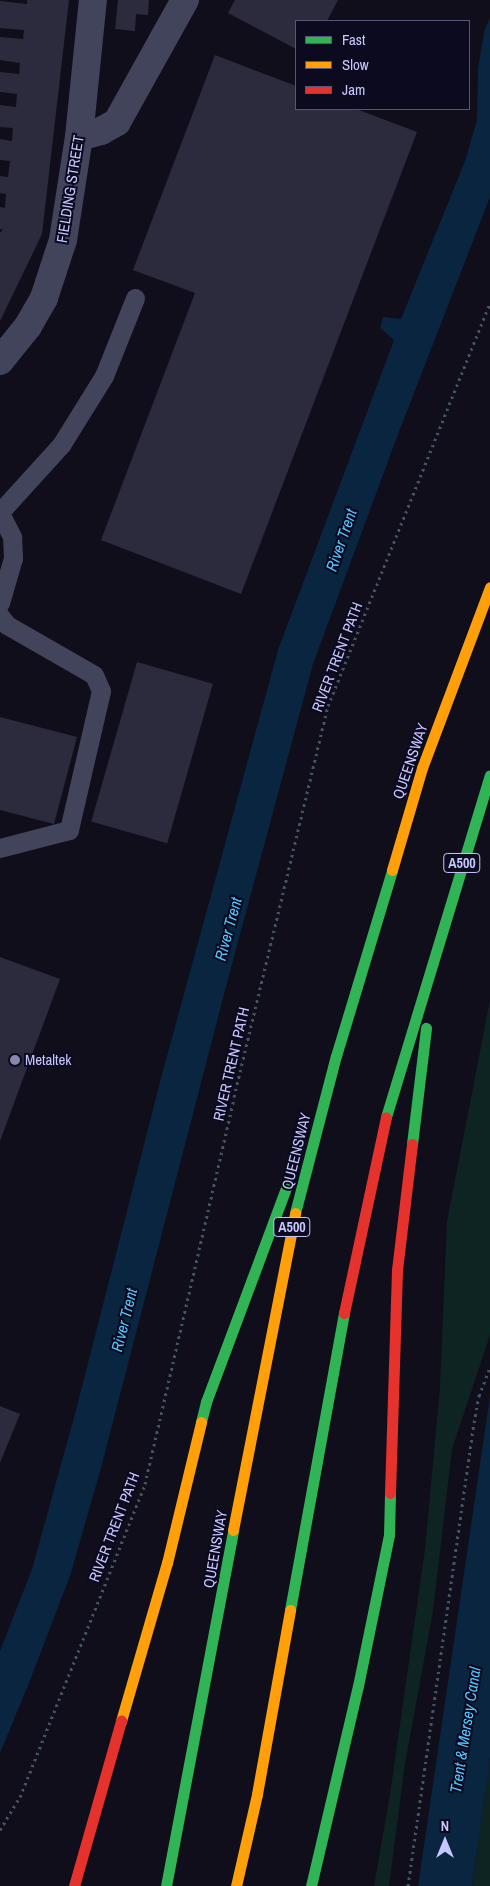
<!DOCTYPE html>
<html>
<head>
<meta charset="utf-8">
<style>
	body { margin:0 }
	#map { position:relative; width:490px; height:1886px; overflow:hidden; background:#0f0e1a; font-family:"Archivo Narrow",sans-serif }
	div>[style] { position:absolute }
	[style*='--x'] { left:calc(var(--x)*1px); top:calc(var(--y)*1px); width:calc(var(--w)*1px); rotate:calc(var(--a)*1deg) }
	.green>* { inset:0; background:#0d2423 }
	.water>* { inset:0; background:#092540 }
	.building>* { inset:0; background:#2c2b3d; transform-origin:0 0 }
	.path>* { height:3px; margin-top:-1.5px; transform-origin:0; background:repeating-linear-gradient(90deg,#435560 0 2.5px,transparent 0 6.5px) }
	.lane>* { height:19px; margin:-9.5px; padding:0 9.5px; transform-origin:9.5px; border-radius:9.5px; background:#42445b }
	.street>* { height:28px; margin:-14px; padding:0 14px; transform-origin:14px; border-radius:14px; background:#42445b }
	.fast>* { height:11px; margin:-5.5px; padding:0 5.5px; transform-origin:5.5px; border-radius:5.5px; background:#30b455 }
	.slow>* { height:11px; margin:-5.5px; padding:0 5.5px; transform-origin:5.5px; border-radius:5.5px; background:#ff9f0a }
	.jam>* { height:11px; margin:-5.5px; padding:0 5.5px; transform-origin:5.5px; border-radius:5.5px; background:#e5322d }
	.dots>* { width:14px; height:14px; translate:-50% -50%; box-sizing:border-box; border:2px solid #0b0a1e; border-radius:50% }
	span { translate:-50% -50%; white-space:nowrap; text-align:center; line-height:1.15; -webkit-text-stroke:4px #0b0a1e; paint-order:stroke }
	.shield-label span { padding:1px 4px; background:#0b0a1e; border:1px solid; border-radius:4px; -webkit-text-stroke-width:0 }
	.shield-label { font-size:14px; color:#c7c7ff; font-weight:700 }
	.street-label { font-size:15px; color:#c7c7ff }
	.poi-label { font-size:15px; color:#c7c7ff }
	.left { translate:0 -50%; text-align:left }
	.water-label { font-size:16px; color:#55c5ff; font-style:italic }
	.legend { position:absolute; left:295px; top:20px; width:175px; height:90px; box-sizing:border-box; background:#0b0a1e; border:1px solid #565678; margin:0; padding:6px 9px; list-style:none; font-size:15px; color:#c7c7ff }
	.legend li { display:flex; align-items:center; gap:10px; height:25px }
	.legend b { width:25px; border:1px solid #565678 }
	.north { position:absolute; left:420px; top:1816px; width:50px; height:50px; -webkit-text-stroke:4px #0b0a1e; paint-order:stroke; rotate:0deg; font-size:14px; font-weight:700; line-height:20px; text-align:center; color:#c7c7ff }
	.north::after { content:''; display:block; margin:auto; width:18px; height:22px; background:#c7c7ff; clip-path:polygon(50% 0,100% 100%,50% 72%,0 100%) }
</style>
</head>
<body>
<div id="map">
	<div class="green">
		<div style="clip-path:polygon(490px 1000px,490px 1335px,452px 1449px,433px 1611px,405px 1764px,389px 1886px,374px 1886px,390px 1794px,425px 1549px,440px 1387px,447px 1221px)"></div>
		<div style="clip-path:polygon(490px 1757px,490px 1886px,472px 1886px,487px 1775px)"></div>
	</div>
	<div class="water">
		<div style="clip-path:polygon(490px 17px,490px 197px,397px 437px,313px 664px,228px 979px,101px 1468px,70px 1576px,29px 1683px,0 1753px,0 1651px,32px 1569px,75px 1414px,161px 1078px,278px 650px,394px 340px,380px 328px,383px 317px,401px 319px,465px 161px,477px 120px,478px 69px,484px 32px)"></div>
		<div style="clip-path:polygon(490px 1396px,490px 1757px,472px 1886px,418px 1886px)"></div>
	</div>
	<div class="building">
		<div style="clip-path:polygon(27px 0,69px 0,42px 234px,0 321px,0 233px,3px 229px,0 229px,0 207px,5px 208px,6px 194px,0 193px,0 176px,8px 177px,10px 161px,0 160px,0 139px,12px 141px,13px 128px,0 127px,0 105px,16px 107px,17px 94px,0 92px,0 72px,19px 74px,20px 63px,0 60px,0 37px,23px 39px,24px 30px,0 28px,0 1px,27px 4px)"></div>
		<div style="clip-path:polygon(118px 0,149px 0,148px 15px,136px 14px,135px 31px,115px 29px)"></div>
		<div style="clip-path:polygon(235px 0,338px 0,327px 21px,296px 21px,296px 49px,228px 13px)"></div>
		<div style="clip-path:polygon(215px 55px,296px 86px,296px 109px,356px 109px,417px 132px,241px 594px,101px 540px,195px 293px,133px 270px)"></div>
		<div style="left:137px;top:662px;width:79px;height:166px;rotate:16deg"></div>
		<div style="clip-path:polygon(0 717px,77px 737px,54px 824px,0 810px)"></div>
		<div style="clip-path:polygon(0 957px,60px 979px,0 1141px)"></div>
		<div style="clip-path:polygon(0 1406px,20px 1414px,0 1463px)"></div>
	</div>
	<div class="path">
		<div style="--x:0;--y:1830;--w:39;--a:-59"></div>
		<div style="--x:20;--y:1797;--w:337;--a:-68.2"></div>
		<div style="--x:145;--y:1484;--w:397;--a:-77"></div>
		<div style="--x:234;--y:1097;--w:402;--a:-76.5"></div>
		<div style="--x:328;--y:706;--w:433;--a:-68.1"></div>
		<div style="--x:408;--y:1886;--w:462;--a:-81.9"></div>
		<div style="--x:473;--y:1429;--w:34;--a:-80"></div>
		<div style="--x:479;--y:1396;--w:30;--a:-69"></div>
	</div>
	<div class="lane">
		<div style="--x:0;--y:512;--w:91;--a:-47.7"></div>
		<div style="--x:61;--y:445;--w:81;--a:-58.1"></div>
		<div style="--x:104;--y:376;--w:84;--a:-68.3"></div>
		<div style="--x:0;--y:513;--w:27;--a:63"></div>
		<div style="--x:12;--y:537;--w:21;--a:87"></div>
		<div style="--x:13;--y:558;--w:47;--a:106.1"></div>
		<div style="--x:0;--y:616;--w:11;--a:52"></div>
		<div style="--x:7;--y:625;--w:100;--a:29.9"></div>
		<div style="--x:94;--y:675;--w:17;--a:66"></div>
		<div style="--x:101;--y:691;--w:143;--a:103"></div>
		<div style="--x:69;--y:830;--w:71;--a:165.4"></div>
	</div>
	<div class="street">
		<div style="--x:79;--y:137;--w:23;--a:-15"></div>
		<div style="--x:101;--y:131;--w:18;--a:-29"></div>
		<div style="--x:117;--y:122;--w:140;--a:-60.9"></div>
		<div style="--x:0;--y:361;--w:45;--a:-51.3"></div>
		<div style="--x:28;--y:326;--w:32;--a:-60"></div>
		<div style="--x:44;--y:298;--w:61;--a:-71.9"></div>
		<div style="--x:63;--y:240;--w:104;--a:-81.2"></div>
		<div style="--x:79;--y:137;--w:138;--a:-84.2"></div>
	</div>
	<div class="fast">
		<div style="--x:386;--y:1117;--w:357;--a:-73.1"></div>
		<div style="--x:412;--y:1144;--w:117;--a:-83.1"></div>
		<div style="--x:295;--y:1213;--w:162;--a:-75.4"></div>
		<div style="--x:336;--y:1056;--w:194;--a:-73.2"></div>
		<div style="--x:201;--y:1422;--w:21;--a:-76"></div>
		<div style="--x:206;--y:1402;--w:232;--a:-69.5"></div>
		<div style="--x:290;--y:1610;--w:302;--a:-79.7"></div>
		<div style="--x:166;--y:1886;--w:362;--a:-79.3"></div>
		<div style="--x:311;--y:1886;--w:205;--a:-76.8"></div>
		<div style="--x:358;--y:1686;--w:154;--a:-78.4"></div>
		<div style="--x:389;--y:1535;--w:42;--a:-88.6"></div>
	</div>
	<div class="slow">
		<div style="--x:392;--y:870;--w:106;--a:-73.6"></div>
		<div style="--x:422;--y:768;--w:193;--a:-69.4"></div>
		<div style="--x:233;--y:1530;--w:323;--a:-78.9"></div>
		<div style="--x:121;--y:1721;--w:165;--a:-73.8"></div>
		<div style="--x:167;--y:1563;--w:145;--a:-76.4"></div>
		<div style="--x:236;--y:1886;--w:94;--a:-77.1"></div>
		<div style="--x:257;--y:1794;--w:187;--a:-79.8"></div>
	</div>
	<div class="jam">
		<div style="--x:344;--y:1313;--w:200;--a:-77.9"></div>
		<div style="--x:390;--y:1493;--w:223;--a:-88.2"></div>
		<div style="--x:397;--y:1270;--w:127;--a:-83.2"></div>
		<div style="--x:74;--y:1886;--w:172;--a:-74.1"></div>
	</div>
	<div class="dots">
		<div style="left:15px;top:1060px;background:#8786af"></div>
	</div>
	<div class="shield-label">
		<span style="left:462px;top:863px">A500</span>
		<span style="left:292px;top:1227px">A500</span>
	</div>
	<div class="street-label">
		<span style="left:70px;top:189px;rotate:-81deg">FIELDING STREET</span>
		<span style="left:337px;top:657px;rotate:-69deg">RIVER TRENT PATH</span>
		<span style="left:410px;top:761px;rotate:-71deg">QUEENSWAY</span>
		<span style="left:231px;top:1064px;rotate:-77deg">RIVER TRENT PATH</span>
		<span style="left:296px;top:1151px;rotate:-76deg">QUEENSWAY</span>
		<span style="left:114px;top:1527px;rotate:-69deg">RIVER TRENT PATH</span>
		<span style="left:215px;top:1549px;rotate:-80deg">QUEENSWAY</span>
	</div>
	<div class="poi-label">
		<span class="left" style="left:25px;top:1060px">Metaltek</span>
	</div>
	<div class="water-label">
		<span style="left:341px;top:540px;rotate:-71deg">River Trent</span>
		<span style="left:228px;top:929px;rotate:-75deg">River Trent</span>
		<span style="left:124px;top:1320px;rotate:-76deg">River Trent</span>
		<span style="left:465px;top:1730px;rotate:-81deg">Trent &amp; Mersey Canal</span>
	</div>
	<ul class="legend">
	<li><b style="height:6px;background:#30b455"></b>Fast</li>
	<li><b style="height:6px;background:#ff9f0a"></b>Slow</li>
	<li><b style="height:6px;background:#e5322d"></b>Jam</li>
	</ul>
	<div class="north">N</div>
</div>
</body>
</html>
